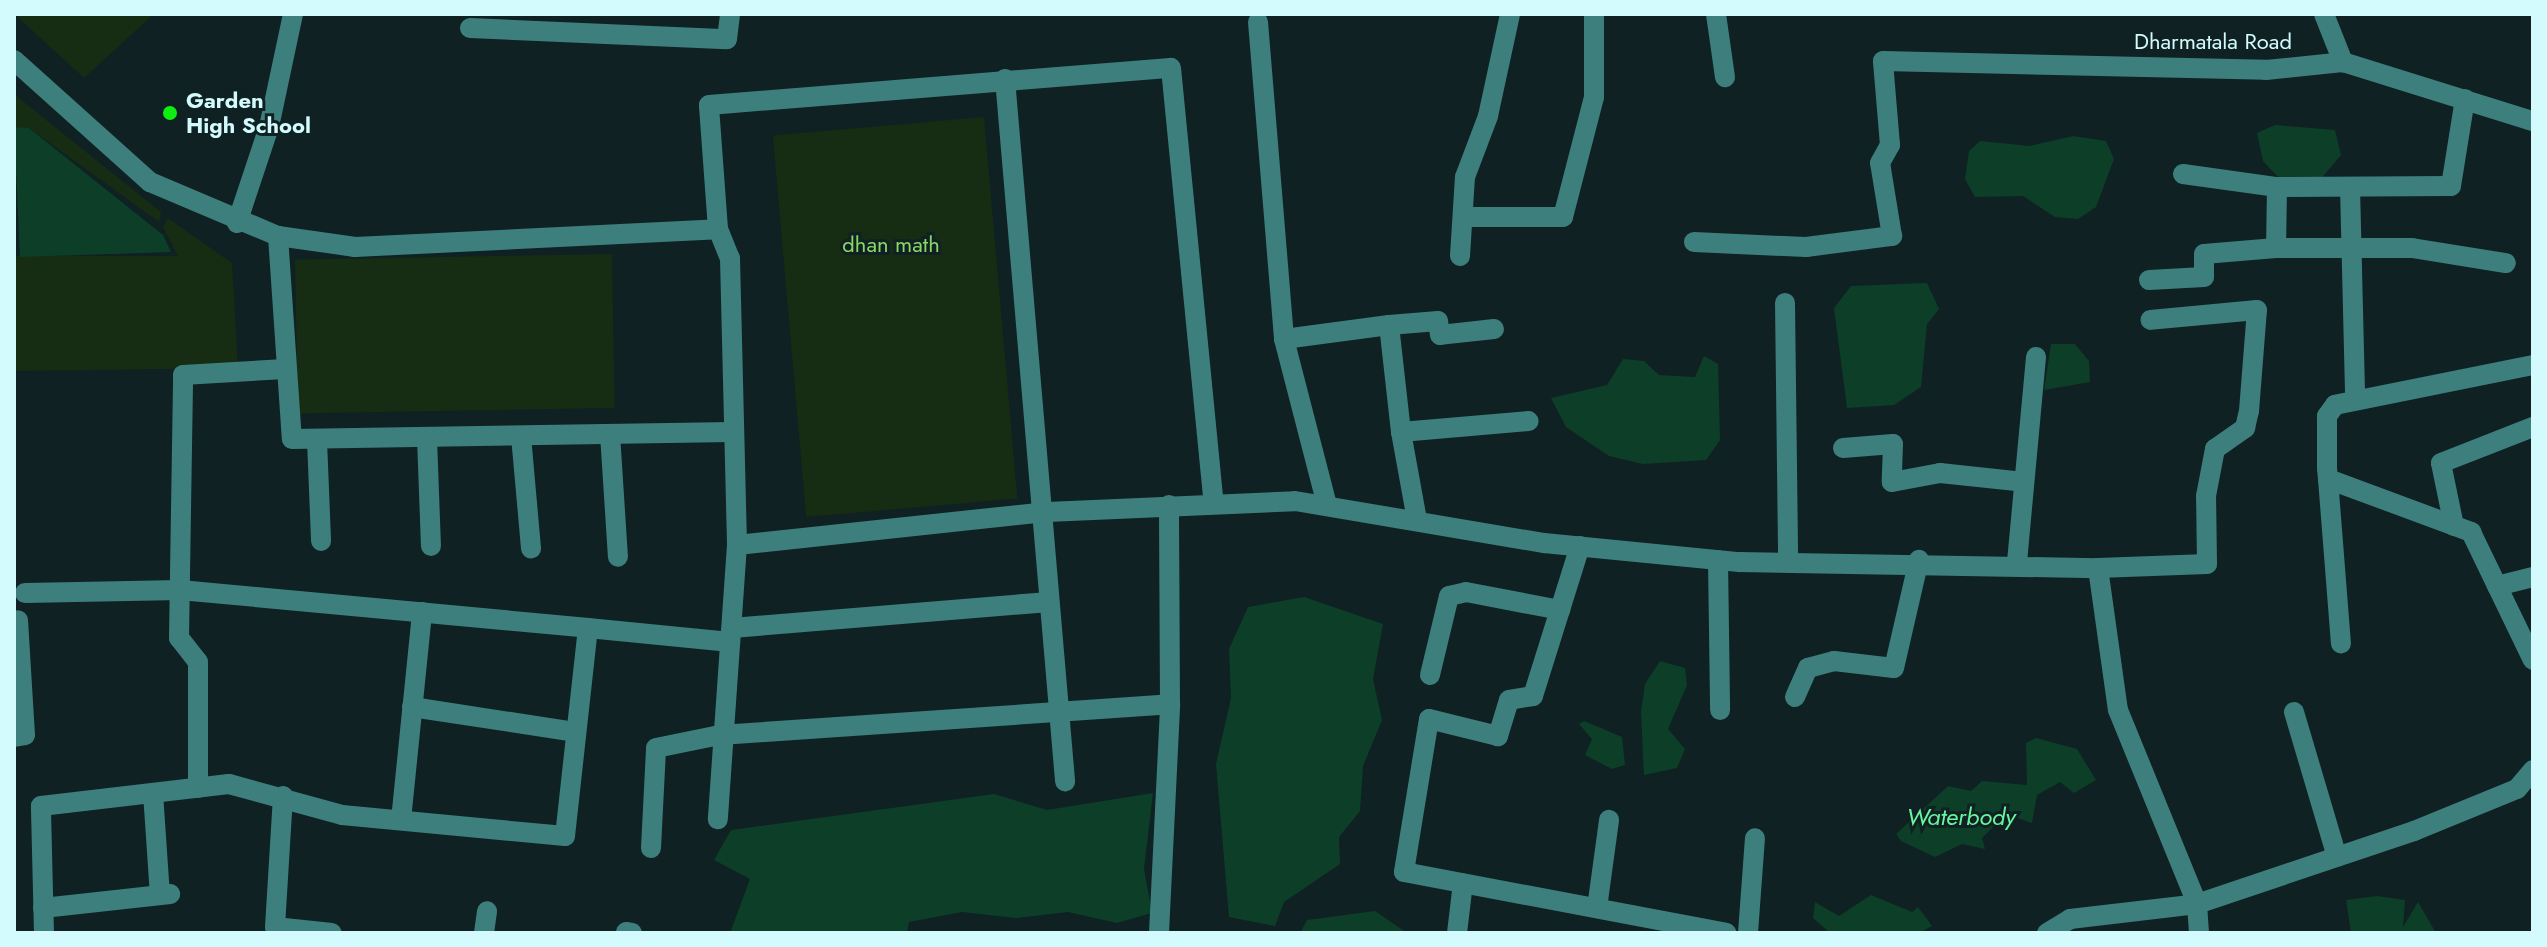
<!DOCTYPE html>
<html>
<head>
<meta charset="utf-8">
<style>
	body { margin:0 }
	#map { position:relative; width:2547px; height:947px; overflow:hidden; background:#0f2122; font-family:Jost,sans-serif }
	div>[style] { position:absolute }
	[style*='--x'] { left:calc(var(--x)*1px); top:calc(var(--y)*1px); width:calc(var(--w)*1px); rotate:calc(var(--a)*1deg) }
	.green>* { inset:0; background:#162c13; transform-origin:0 0 }
	.water>* { inset:0; background:#0d3e28 }
	.minor>* { height:20px; margin:-10px; padding:0 10px; transform-origin:10px; border-radius:10px; background:#3d7f7c }
	.dots>* { width:22px; height:22px; translate:-50% -50%; box-sizing:border-box; border:4px solid #0f2122; border-radius:50% }
	span { translate:-50% -50%; white-space:nowrap; text-align:center; line-height:1.15; -webkit-text-stroke:6px #0f2122; paint-order:stroke }
	.street-label { font-size:22px; color:#d3fbfd }
	.poi-label { font-size:22px; color:#d3fbfd; font-weight:700 }
	.left { translate:0 -50%; text-align:left }
	.park-label { font-size:22px; color:#8ad863 }
	.water-label { font-size:24px; color:#67f69e; font-style:italic }
	.frame { position:absolute; inset:0; border:16px solid #d3fbfd; pointer-events:none }
</style>
</head>
<body>
<div id="map">
	<div class="green">
		<div style="clip-path:polygon(14px 14px,154px 14px,84px 78px)"></div>
		<div style="clip-path:polygon(14px 94px,161px 212px,159px 222px,29px 128px,14px 127px)"></div>
		<div style="left:984px;top:117px;width:383px;height:212px;rotate:85deg"></div>
		<div style="clip-path:polygon(168px 218px,232px 263px,238px 368px,14px 371px,14px 256px,178px 256px,163px 227px)"></div>
		<div style="left:612px;top:254px;width:154px;height:317px;rotate:89deg"></div>
	</div>
	<div class="water">
		<div style="clip-path:polygon(2275px 125px,2335px 130px,2341px 155px,2320px 180px,2279px 178px,2263px 161px,2257px 133px)"></div>
		<div style="clip-path:polygon(14px 127px,29px 128px,163px 235px,171px 252px,20px 257px)"></div>
		<div style="clip-path:polygon(2073px 136px,2106px 141px,2114px 159px,2096px 207px,2078px 219px,2055px 217px,2023px 196px,1975px 197px,1965px 179px,1969px 151px,1980px 141px,2030px 146px)"></div>
		<div style="clip-path:polygon(1927px 283px,1939px 309px,1927px 324px,1921px 387px,1894px 405px,1847px 408px,1834px 308px,1851px 286px)"></div>
		<div style="clip-path:polygon(2051px 344px,2075px 344px,2089px 361px,2090px 382px,2044px 390px)"></div>
		<div style="clip-path:polygon(1704px 356px,1718px 364px,1720px 440px,1706px 460px,1643px 464px,1609px 456px,1566px 427px,1551px 398px,1607px 385px,1623px 359px,1644px 361px,1659px 375px,1695px 377px)"></div>
		<div style="clip-path:polygon(1304px 597px,1383px 624px,1373px 679px,1382px 720px,1363px 766px,1360px 811px,1339px 837px,1340px 864px,1284px 902px,1275px 926px,1229px 917px,1216px 764px,1231px 698px,1229px 649px,1248px 607px)"></div>
		<div style="clip-path:polygon(1660px 661px,1685px 668px,1687px 685px,1668px 729px,1685px 749px,1677px 768px,1644px 775px,1641px 712px,1645px 684px)"></div>
		<div style="clip-path:polygon(1584px 721px,1622px 737px,1625px 765px,1612px 769px,1585px 755px,1592px 739px,1579px 724px)"></div>
		<div style="clip-path:polygon(2036px 738px,2077px 749px,2096px 780px,2074px 793px,2060px 782px,2037px 795px,2032px 823px,2006px 814px,1982px 838px,1985px 849px,1962px 844px,1935px 857px,1901px 841px,1896px 834px,1948px 786px,1971px 791px,1982px 781px,2027px 785px,2026px 743px)"></div>
		<div style="clip-path:polygon(1153px 793px,1144px 869px,1152px 913px,1117px 923px,1068px 912px,1016px 918px,962px 912px,909px 922px,907px 933px,730px 933px,750px 879px,714px 860px,731px 830px,994px 794px,1047px 810px)"></div>
		<div style="clip-path:polygon(1871px 895px,1912px 912px,1918px 907px,1932px 926px,1919px 933px,1830px 933px,1813px 918px,1815px 902px,1839px 916px)"></div>
		<div style="clip-path:polygon(2377px 896px,2405px 900px,2403px 927px,2418px 902px,2436px 933px,2351px 933px,2346px 900px)"></div>
		<div style="clip-path:polygon(1375px 911px,1407px 933px,1300px 933px,1307px 920px)"></div>
	</div>
	<div class="minor">
		<div style="--x:1716;--y:14;--w:64;--a:81.9"></div>
		<div style="--x:2324;--y:14;--w:52;--a:68.4"></div>
		<div style="--x:1258;--y:22;--w:318;--a:85.3"></div>
		<div style="--x:1284;--y:339;--w:171;--a:75.5"></div>
		<div style="--x:470;--y:28;--w:257;--a:2.5"></div>
		<div style="--x:727;--y:39;--w:25;--a:-83"></div>
		<div style="--x:14;--y:60;--w:183;--a:41.9"></div>
		<div style="--x:150;--y:182;--w:139;--a:22.9"></div>
		<div style="--x:278;--y:236;--w:78;--a:8.1"></div>
		<div style="--x:355;--y:247;--w:363;--a:-2.8"></div>
		<div style="--x:718;--y:229;--w:31;--a:68"></div>
		<div style="--x:730;--y:258;--w:287;--a:88.6"></div>
		<div style="--x:737;--y:545;--w:275;--a:94"></div>
		<div style="--x:1005;--y:79;--w:705;--a:85.11"></div>
		<div style="--x:2183;--y:174;--w:95;--a:7.9"></div>
		<div style="--x:2277;--y:187;--w:174;--a:-0.3"></div>
		<div style="--x:2451;--y:186;--w:88;--a:-80.9"></div>
		<div style="--x:2277;--y:187;--w:61;--a:90.9"></div>
		<div style="--x:2276;--y:248;--w:136;--a:0"></div>
		<div style="--x:2412;--y:248;--w:95;--a:9.1"></div>
		<div style="--x:2350;--y:187;--w:211;--a:88.6"></div>
		<div style="--x:1467;--y:217;--w:96;--a:0"></div>
		<div style="--x:1563;--y:217;--w:124;--a:-75.5"></div>
		<div style="--x:1594;--y:97;--w:83;--a:-90"></div>
		<div style="--x:237;--y:223;--w:101;--a:-71.6"></div>
		<div style="--x:269;--y:127;--w:116;--a:-78"></div>
		<div style="--x:718;--y:229;--w:124;--a:-94.2"></div>
		<div style="--x:709;--y:105;--w:463;--a:-4.6"></div>
		<div style="--x:1171;--y:68;--w:437;--a:84.4"></div>
		<div style="--x:278;--y:236;--w:203;--a:86.1"></div>
		<div style="--x:292;--y:439;--w:440;--a:-0.9"></div>
		<div style="--x:1694;--y:242;--w:112;--a:2.6"></div>
		<div style="--x:1806;--y:247;--w:87;--a:-7.3"></div>
		<div style="--x:1892;--y:236;--w:74;--a:-99.3"></div>
		<div style="--x:1880;--y:163;--w:21;--a:-61"></div>
		<div style="--x:1890;--y:145;--w:84;--a:-94.8"></div>
		<div style="--x:1883;--y:61;--w:383;--a:1.3"></div>
		<div style="--x:2266;--y:70;--w:77;--a:-5.9"></div>
		<div style="--x:2343;--y:62;--w:199;--a:17.3"></div>
		<div style="--x:1460;--y:256;--w:79;--a:-86.4"></div>
		<div style="--x:1465;--y:177;--w:65;--a:-69.3"></div>
		<div style="--x:1488;--y:116;--w:104;--a:-77.8"></div>
		<div style="--x:2149;--y:280;--w:55;--a:-3.1"></div>
		<div style="--x:2204;--y:277;--w:23;--a:-90"></div>
		<div style="--x:2204;--y:254;--w:72;--a:-4.8"></div>
		<div style="--x:1785;--y:303;--w:257;--a:89.3"></div>
		<div style="--x:1494;--y:329;--w:54;--a:173.7"></div>
		<div style="--x:1440;--y:335;--w:14;--a:-98"></div>
		<div style="--x:1438;--y:321;--w:49;--a:175.3"></div>
		<div style="--x:1389;--y:325;--w:108;--a:83.6"></div>
		<div style="--x:1401;--y:432;--w:128;--a:-4.9"></div>
		<div style="--x:1284;--y:339;--w:106;--a:-7.6"></div>
		<div style="--x:2533;--y:365;--w:202;--a:168.6"></div>
		<div style="--x:2335;--y:405;--w:14;--a:126"></div>
		<div style="--x:2327;--y:416;--w:52;--a:90"></div>
		<div style="--x:2327;--y:468;--w:11;--a:85"></div>
		<div style="--x:2328;--y:479;--w:153;--a:20.3"></div>
		<div style="--x:2471;--y:532;--w:142;--a:64.2"></div>
		<div style="--x:1401;--y:432;--w:89;--a:79.7"></div>
		<div style="--x:610;--y:434;--w:123;--a:86.3"></div>
		<div style="--x:521;--y:436;--w:113;--a:84.9"></div>
		<div style="--x:427;--y:438;--w:108;--a:87.9"></div>
		<div style="--x:317;--y:440;--w:101;--a:87.7"></div>
		<div style="--x:1843;--y:448;--w:50;--a:-4.6"></div>
		<div style="--x:1893;--y:444;--w:38;--a:92"></div>
		<div style="--x:1892;--y:482;--w:49;--a:-10.6"></div>
		<div style="--x:1940;--y:473;--w:84;--a:6.1"></div>
		<div style="--x:2328;--y:479;--w:165;--a:85.5"></div>
		<div style="--x:2454;--y:526;--w:64;--a:-101.7"></div>
		<div style="--x:2441;--y:463;--w:99;--a:-21.4"></div>
		<div style="--x:737;--y:545;--w:312;--a:-6.1"></div>
		<div style="--x:1047;--y:512;--w:248;--a:-2.5"></div>
		<div style="--x:1295;--y:501;--w:253;--a:9.6"></div>
		<div style="--x:1544;--y:543;--w:196;--a:5.6"></div>
		<div style="--x:1739;--y:562;--w:359;--a:1"></div>
		<div style="--x:2098;--y:568;--w:143;--a:82"></div>
		<div style="--x:2118;--y:710;--w:209;--a:67.8"></div>
		<div style="--x:2197;--y:904;--w:229;--a:-18.6"></div>
		<div style="--x:2414;--y:831;--w:111;--a:-22.2"></div>
		<div style="--x:2517;--y:789;--w:25;--a:-50"></div>
		<div style="--x:1580;--y:546;--w:157;--a:107.4"></div>
		<div style="--x:1533;--y:696;--w:24;--a:171"></div>
		<div style="--x:1509;--y:700;--w:38;--a:107"></div>
		<div style="--x:1498;--y:736;--w:71;--a:-166.2"></div>
		<div style="--x:1429;--y:719;--w:155;--a:99.3"></div>
		<div style="--x:1404;--y:872;--w:328;--a:10.7"></div>
		<div style="--x:1718;--y:560;--w:150;--a:89.2"></div>
		<div style="--x:2017;--y:562;--w:206;--a:-84.7"></div>
		<div style="--x:2098;--y:568;--w:109;--a:-2.1"></div>
		<div style="--x:2207;--y:564;--w:68;--a:-90.8"></div>
		<div style="--x:2206;--y:496;--w:48;--a:-79.2"></div>
		<div style="--x:2215;--y:449;--w:37;--a:-35"></div>
		<div style="--x:2245;--y:428;--w:17;--a:-77"></div>
		<div style="--x:2249;--y:411;--w:101;--a:-85.5"></div>
		<div style="--x:2257;--y:310;--w:107;--a:174.7"></div>
		<div style="--x:2497;--y:586;--w:37;--a:-14"></div>
		<div style="--x:25;--y:593;--w:155;--a:-1.1"></div>
		<div style="--x:180;--y:590;--w:410;--a:5.3"></div>
		<div style="--x:732;--y:628;--w:318;--a:-4.7"></div>
		<div style="--x:1430;--y:675;--w:81;--a:-76.5"></div>
		<div style="--x:1449;--y:596;--w:17;--a:-13"></div>
		<div style="--x:1466;--y:592;--w:96;--a:10.8"></div>
		<div style="--x:1795;--y:697;--w:32;--a:-66"></div>
		<div style="--x:1808;--y:668;--w:27;--a:-15"></div>
		<div style="--x:1834;--y:661;--w:60;--a:6.7"></div>
		<div style="--x:1894;--y:668;--w:111;--a:-77"></div>
		<div style="--x:412;--y:707;--w:166;--a:8.7"></div>
		<div style="--x:2294;--y:712;--w:151;--a:73.5"></div>
		<div style="--x:14;--y:737;--w:11;--a:-10"></div>
		<div style="--x:25;--y:735;--w:115;--a:-93.5"></div>
		<div style="--x:198;--y:788;--w:126;--a:-90"></div>
		<div style="--x:198;--y:662;--w:31;--a:-128"></div>
		<div style="--x:179;--y:638;--w:263;--a:-89.1"></div>
		<div style="--x:183;--y:375;--w:102;--a:-3.4"></div>
		<div style="--x:153;--y:793;--w:102;--a:86.1"></div>
		<div style="--x:283;--y:796;--w:131;--a:93.5"></div>
		<div style="--x:275;--y:927;--w:57;--a:6"></div>
		<div style="--x:401;--y:820;--w:209;--a:-84.2"></div>
		<div style="--x:651;--y:848;--w:100;--a:-87.1"></div>
		<div style="--x:656;--y:748;--w:65;--a:-11.5"></div>
		<div style="--x:720;--y:735;--w:451;--a:-3.9"></div>
		<div style="--x:43;--y:908;--w:128;--a:-6.3"></div>
		<div style="--x:1597;--y:908;--w:89;--a:-82.2"></div>
		<div style="--x:626;--y:932;--w:6;--a:9"></div>
		<div style="--x:44;--y:933;--w:127;--a:-91.4"></div>
		<div style="--x:41;--y:806;--w:189;--a:-6.7"></div>
		<div style="--x:229;--y:784;--w:117;--a:15.3"></div>
		<div style="--x:342;--y:815;--w:224;--a:5.4"></div>
		<div style="--x:565;--y:836;--w:209;--a:-83.7"></div>
		<div style="--x:588;--y:628;--w:143;--a:5.6"></div>
		<div style="--x:484;--y:933;--w:22;--a:-82"></div>
		<div style="--x:1159;--y:933;--w:229;--a:-87.2"></div>
		<div style="--x:1170;--y:704;--w:199;--a:-90.3"></div>
		<div style="--x:1457;--y:933;--w:50;--a:-83.2"></div>
		<div style="--x:1748;--y:933;--w:95;--a:-85.8"></div>
		<div style="--x:2047;--y:933;--w:27;--a:-31"></div>
		<div style="--x:2070;--y:919;--w:128;--a:-6.7"></div>
		<div style="--x:2197;--y:904;--w:29;--a:86"></div>
	</div>
	<div class="dots">
		<div style="left:170px;top:113px;background:#0eee11"></div>
	</div>
	<div class="street-label">
		<span style="left:2213px;top:42px">Dharmatala Road</span>
	</div>
	<div class="poi-label">
		<span class="left" style="left:186px;top:113px">Garden<br>High School</span>
	</div>
	<div class="park-label">
		<span style="left:891px;top:245px">dhan math</span>
	</div>
	<div class="water-label">
		<span style="left:1961px;top:817px">Waterbody</span>
	</div>
	<div class="frame"></div>
</div>
</body>
</html>
